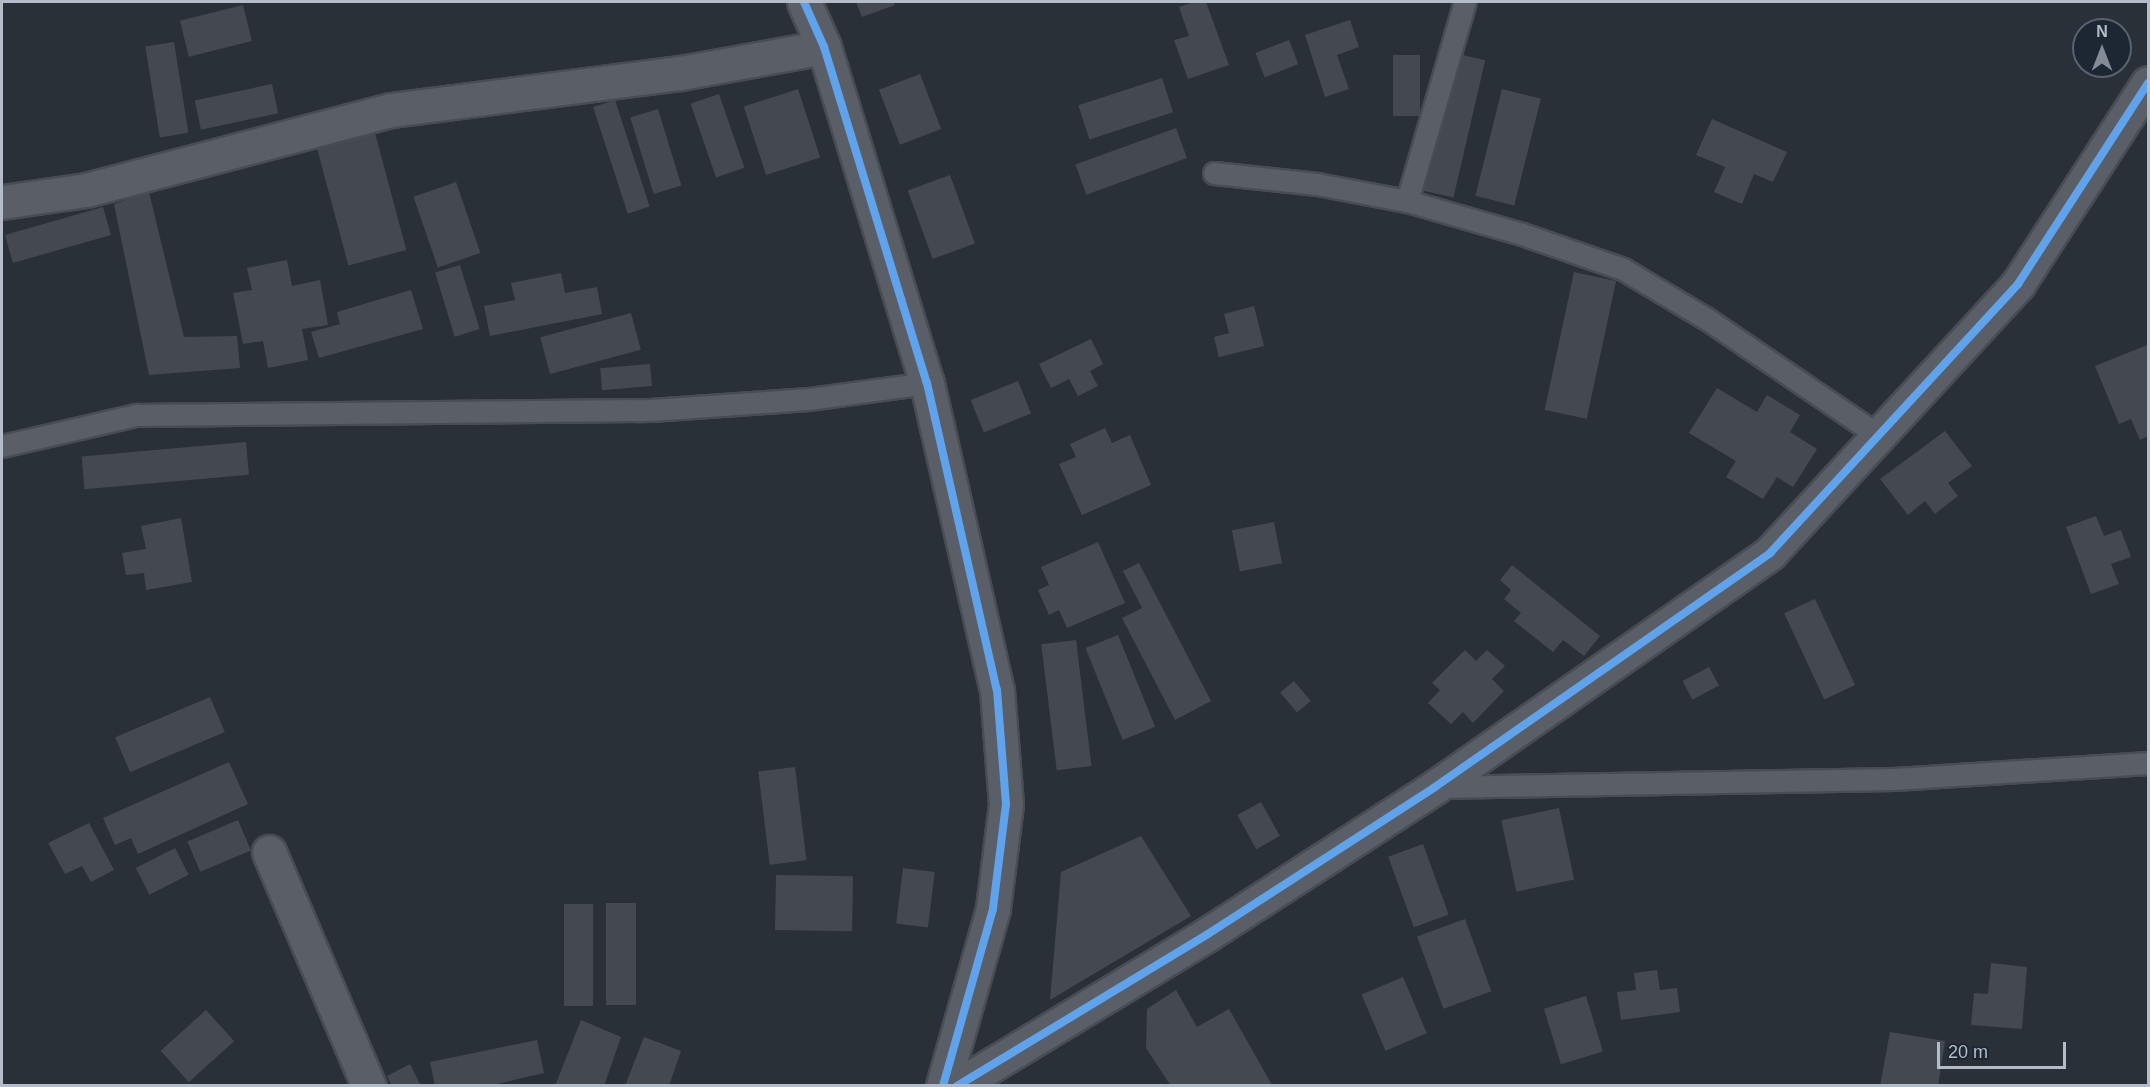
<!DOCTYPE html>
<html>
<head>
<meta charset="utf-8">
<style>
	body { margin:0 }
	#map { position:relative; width:2150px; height:1087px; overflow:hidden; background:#2a3038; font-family:Arial,sans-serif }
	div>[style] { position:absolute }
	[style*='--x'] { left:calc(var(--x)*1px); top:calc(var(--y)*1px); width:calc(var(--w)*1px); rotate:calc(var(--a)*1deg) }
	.building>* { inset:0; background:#444950; transform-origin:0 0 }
	.roads { filter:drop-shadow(2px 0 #484c53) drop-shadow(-2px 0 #484c53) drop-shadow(0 2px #484c53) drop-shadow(0 -2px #484c53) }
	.service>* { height:21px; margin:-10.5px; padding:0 10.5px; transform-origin:10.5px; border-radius:10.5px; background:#5a5e66 }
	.minor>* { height:33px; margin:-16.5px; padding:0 16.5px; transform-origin:16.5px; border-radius:16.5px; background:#5a5e66 }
	.cycleway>* { height:8px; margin:-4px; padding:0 4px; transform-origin:4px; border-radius:4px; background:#60a3ed }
	span { translate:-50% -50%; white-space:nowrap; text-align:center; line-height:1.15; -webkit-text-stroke:4.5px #1d2633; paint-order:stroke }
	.frame { position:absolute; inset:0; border:3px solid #b4bcc9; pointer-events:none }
	.north { position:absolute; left:2072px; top:18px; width:60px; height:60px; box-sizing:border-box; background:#1d2633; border:2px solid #59626f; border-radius:50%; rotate:0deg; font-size:16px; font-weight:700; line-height:24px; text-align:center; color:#b4bcc9 }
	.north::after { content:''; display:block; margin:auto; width:21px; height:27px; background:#848b96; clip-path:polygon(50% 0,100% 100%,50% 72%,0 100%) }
	.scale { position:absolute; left:1937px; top:1042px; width:129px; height:27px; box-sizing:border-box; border:3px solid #b4bcc9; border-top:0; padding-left:8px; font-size:18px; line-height:21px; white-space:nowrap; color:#b4bcc9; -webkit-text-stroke:4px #1d2633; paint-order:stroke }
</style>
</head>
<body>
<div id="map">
	<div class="building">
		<div style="clip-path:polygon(856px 2px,893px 2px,895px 5px,862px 17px)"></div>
		<div style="clip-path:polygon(1194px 2px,1206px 2px,1229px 65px,1188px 79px,1174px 40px,1189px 36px,1179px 7px)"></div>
		<div style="left:243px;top:5px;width:37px;height:65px;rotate:76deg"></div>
		<div style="clip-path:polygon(1350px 20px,1359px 47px,1337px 55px,1349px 89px,1325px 97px,1305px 35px)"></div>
		<div style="left:1289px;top:40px;width:26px;height:36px;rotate:69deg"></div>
		<div style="left:174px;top:42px;width:92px;height:29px;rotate:81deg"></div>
		<div style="left:1454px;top:53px;width:32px;height:141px;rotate:13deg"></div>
		<div style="left:1393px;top:55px;width:27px;height:61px"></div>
		<div style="left:920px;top:74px;width:59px;height:44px;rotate:69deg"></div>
		<div style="left:1162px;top:78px;width:36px;height:88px;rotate:72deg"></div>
		<div style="left:272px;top:84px;width:30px;height:79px;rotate:78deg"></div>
		<div style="left:798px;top:89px;width:72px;height:57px;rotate:72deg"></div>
		<div style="left:1502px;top:89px;width:40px;height:110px;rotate:14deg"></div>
		<div style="left:719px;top:94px;width:78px;height:30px;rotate:71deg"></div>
		<div style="left:615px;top:100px;width:112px;height:23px;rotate:72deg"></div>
		<div style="left:658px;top:109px;width:80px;height:29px;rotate:73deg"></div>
		<div style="clip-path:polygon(1712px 119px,1787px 152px,1773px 182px,1754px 174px,1742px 204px,1714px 192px,1725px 167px,1696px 155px)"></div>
		<div style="left:1176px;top:128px;width:32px;height:107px;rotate:70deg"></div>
		<div style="left:375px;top:133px;width:121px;height:60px;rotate:75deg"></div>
		<div style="left:950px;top:175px;width:73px;height:45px;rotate:70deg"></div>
		<div style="left:456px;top:182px;width:75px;height:45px;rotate:71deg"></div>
		<div style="clip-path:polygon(149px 192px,184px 337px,237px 336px,240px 368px,149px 375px,114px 204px)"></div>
		<div style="left:103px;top:207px;width:29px;height:102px;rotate:74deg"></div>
		<div style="clip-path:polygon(287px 260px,292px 286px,320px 280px,328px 325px,302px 329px,308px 360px,268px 368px,263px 341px,243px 344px,233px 293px,252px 290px,247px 268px)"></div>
		<div style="left:460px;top:265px;width:67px;height:26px;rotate:73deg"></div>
		<div style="left:1574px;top:272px;width:43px;height:141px;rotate:12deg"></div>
		<div style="clip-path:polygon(561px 273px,565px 293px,597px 287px,602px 314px,490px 336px,484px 306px,515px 300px,511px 283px)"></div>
		<div style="clip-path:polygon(411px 290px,423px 329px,319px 358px,311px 332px,340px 324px,337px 312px)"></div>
		<div style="clip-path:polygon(1254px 306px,1264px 346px,1219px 357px,1214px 337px,1229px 333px,1224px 314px)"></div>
		<div style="left:631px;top:313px;width:38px;height:94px;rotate:75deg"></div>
		<div style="clip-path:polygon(1091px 339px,1103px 364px,1090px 371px,1098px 386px,1078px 396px,1069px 379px,1051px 388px,1039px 364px)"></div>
		<div style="clip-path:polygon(2147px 345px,2148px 436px,2140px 440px,2131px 419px,2119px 424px,2095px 366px)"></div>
		<div style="left:650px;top:364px;width:22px;height:50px;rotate:85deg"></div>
		<div style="left:1018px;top:381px;width:35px;height:51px;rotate:68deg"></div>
		<div style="clip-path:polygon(1717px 388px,1757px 412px,1767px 395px,1800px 415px,1790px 432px,1817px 449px,1793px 487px,1777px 477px,1763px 499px,1726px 477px,1736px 461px,1689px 433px)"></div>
		<div style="clip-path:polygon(1105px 428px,1112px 443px,1130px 435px,1151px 485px,1082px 515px,1059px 464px,1076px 457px,1070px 444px)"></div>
		<div style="clip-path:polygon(1945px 431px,1972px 466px,1948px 483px,1958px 496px,1935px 514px,1925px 501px,1908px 515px,1880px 479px)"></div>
		<div style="left:246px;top:442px;width:33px;height:165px;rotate:85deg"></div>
		<div style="clip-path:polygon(2096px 516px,2104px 536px,2121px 530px,2131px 557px,2111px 564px,2119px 584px,2091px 594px,2066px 527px)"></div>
		<div style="clip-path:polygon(181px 518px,192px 582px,146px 590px,144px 573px,126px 575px,122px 553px,146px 549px,141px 526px)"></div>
		<div style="left:1274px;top:522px;width:42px;height:43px;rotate:79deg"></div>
		<div style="clip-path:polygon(1098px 542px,1125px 603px,1067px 628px,1059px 610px,1049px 615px,1038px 590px,1049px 585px,1041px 567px)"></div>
		<div style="clip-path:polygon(1139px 563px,1211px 701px,1175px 720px,1122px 618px,1142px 608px,1123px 571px)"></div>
		<div style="clip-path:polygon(1512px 565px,1600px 636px,1584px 656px,1563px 640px,1553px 652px,1514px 621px,1521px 613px,1504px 599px,1511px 590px,1500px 580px)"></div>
		<div style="left:1815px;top:599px;width:95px;height:34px;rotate:65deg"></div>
		<div style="left:1118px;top:635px;width:99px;height:35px;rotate:68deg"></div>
		<div style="left:1076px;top:640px;width:127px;height:35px;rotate:83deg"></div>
		<div style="clip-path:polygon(1465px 650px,1476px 661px,1487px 650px,1505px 666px,1492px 679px,1504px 691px,1473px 723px,1463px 712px,1451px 724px,1428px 703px,1440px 690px,1432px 683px)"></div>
		<div style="left:1709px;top:667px;width:21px;height:30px;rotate:62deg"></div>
		<div style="left:1294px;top:681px;width:26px;height:18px;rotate:50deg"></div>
		<div style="left:210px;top:697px;width:38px;height:103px;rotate:67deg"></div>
		<div style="clip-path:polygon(229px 762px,248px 804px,138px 854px,131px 838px,115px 845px,103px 818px)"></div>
		<div style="left:795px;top:767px;width:94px;height:37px;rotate:83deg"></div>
		<div style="left:1261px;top:802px;width:39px;height:27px;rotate:61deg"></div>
		<div style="left:1559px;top:808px;width:73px;height:59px;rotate:78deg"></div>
		<div style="left:238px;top:820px;width:33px;height:55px;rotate:67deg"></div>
		<div style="clip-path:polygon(89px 823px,114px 870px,91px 882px,82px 866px,65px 874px,48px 843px)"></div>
		<div style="clip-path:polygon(1141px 836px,1191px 916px,1050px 1000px,1061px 872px)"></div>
		<div style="left:1423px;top:844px;width:75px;height:37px;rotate:70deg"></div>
		<div style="left:175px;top:848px;width:30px;height:44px;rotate:63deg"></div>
		<div style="left:903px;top:868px;width:32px;height:56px;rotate:7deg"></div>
		<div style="left:776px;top:875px;width:77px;height:55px;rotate:1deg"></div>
		<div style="left:606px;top:903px;width:30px;height:102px"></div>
		<div style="left:564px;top:904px;width:29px;height:102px"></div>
		<div style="left:1465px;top:919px;width:77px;height:51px;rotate:70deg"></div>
		<div style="clip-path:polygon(1991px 963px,2027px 967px,2022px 1029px,1971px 1025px,1974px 993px,1988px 994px)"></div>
		<div style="clip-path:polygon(1657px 970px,1660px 990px,1677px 988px,1680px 1012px,1621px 1020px,1617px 992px,1636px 990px,1634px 973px)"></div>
		<div style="left:1403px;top:977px;width:61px;height:45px;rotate:67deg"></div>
		<div style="clip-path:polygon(1176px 990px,1197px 1027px,1229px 1009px,1272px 1085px,1171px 1086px,1146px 1048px,1147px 1009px)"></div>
		<div style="left:1586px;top:996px;width:58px;height:44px;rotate:73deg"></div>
		<div style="left:206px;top:1010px;width:42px;height:61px;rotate:48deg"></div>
		<div style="clip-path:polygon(581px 1020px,621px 1037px,604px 1086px,555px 1086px)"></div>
		<div style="clip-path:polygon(1890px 1032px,1945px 1041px,1938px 1086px,1880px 1086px)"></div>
		<div style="clip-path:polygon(644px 1037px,681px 1051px,669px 1086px,625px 1086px)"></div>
		<div style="clip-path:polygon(537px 1040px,544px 1073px,488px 1086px,435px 1086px,430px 1062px)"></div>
		<div style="clip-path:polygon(410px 1064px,421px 1086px,392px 1086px,387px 1076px)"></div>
	</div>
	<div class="roads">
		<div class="service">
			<div style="--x:1214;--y:173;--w:104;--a:6.1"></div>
			<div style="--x:1317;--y:184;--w:92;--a:10.7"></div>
			<div style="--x:1407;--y:201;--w:120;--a:16"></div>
			<div style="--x:1522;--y:234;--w:107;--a:19.1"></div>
			<div style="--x:1623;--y:269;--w:98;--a:30.8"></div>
			<div style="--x:1707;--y:319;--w:207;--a:34.2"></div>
			<div style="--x:1407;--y:201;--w:207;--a:-73.8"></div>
			<div style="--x:2;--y:446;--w:138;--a:-13"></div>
			<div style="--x:136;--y:415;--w:515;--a:-0.56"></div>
			<div style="--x:651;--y:410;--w:158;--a:-4"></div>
			<div style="--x:809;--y:399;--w:119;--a:-7.7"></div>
			<div style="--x:1438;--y:787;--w:456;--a:-1"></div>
			<div style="--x:1894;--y:779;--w:255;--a:-3.6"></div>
		</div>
		<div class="minor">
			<div style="--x:804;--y:2;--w:49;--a:66"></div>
			<div style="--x:824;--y:47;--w:351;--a:73"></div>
			<div style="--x:927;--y:383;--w:315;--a:77.2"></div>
			<div style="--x:997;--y:690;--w:114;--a:85.5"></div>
			<div style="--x:1006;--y:804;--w:106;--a:97.1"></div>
			<div style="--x:993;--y:909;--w:184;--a:105.8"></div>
			<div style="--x:2;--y:202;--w:85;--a:-8.1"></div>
			<div style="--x:86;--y:190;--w:315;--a:-14.7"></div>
			<div style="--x:391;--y:110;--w:291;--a:-7.3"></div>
			<div style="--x:680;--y:73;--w:146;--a:-10.2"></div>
			<div style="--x:269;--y:852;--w:254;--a:66.9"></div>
			<div style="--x:957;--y:1086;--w:293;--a:-31.2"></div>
			<div style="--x:1208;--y:934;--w:270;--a:-32.9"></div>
			<div style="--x:1435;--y:787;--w:409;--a:-34.9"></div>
			<div style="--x:1770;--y:553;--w:366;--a:-47.3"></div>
			<div style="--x:2018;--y:284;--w:239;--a:-57.1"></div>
		</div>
	</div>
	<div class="cycleway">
		<div style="--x:804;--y:2;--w:49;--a:66"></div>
		<div style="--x:824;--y:47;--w:351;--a:73"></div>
		<div style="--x:927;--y:383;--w:315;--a:77.2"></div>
		<div style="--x:997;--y:690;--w:114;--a:85.5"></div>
		<div style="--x:1006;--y:804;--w:106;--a:97.1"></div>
		<div style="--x:993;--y:909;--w:184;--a:105.8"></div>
		<div style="--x:957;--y:1086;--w:293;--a:-31.2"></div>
		<div style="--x:1208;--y:934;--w:270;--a:-32.9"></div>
		<div style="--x:1435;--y:787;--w:409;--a:-34.9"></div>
		<div style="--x:1770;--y:553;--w:366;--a:-47.3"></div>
		<div style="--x:2018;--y:284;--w:239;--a:-57.1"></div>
	</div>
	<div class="frame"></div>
	<div class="north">N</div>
	<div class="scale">20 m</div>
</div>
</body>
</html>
